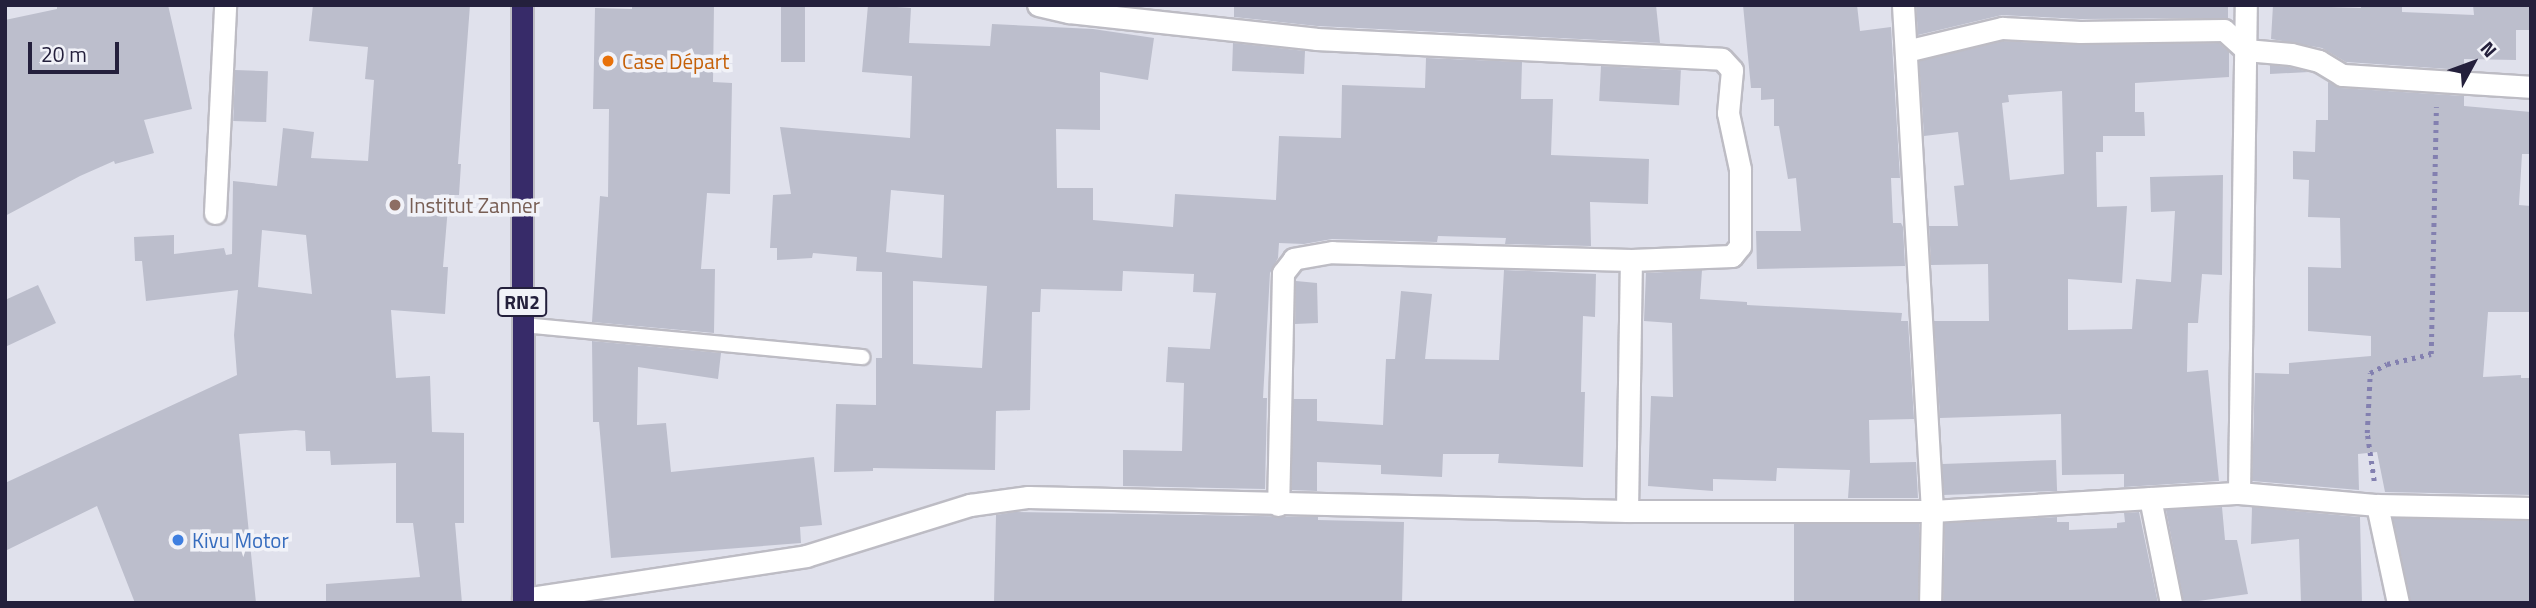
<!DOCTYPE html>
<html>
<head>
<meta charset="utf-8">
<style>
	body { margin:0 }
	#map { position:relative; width:2536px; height:608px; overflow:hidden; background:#e0e1ec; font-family:"Titillium Web",sans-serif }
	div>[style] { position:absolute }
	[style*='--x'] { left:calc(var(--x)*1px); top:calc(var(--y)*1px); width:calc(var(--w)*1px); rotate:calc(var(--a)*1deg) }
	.building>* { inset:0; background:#bcbecc; transform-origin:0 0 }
	.path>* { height:4.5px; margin-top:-2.25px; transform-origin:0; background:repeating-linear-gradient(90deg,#8380b0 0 3.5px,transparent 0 8.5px) }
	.roads { filter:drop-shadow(2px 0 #bdbcc4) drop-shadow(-2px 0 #bdbcc4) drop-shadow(0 2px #bdbcc4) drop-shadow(0 -2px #bdbcc4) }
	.lane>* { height:14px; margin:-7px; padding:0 7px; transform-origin:7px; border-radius:7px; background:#fff }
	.street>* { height:21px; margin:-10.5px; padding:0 10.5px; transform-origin:10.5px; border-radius:10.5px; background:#fff }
	.highway>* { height:21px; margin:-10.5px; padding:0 10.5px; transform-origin:10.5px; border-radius:10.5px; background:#372b69 }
	.dots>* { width:19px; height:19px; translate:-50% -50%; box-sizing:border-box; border:4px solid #f1f2f8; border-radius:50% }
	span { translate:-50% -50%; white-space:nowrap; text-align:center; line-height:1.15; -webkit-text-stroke:7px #f1f2f8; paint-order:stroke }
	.shield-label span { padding:2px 5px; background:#f1f2f8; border:2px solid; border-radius:5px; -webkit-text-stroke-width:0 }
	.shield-label { font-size:19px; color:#24203c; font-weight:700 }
	.food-label { font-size:21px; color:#c56008 }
	.left { translate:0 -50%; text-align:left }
	.education-label { font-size:21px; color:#785e54 }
	.shop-label { font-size:21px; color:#366cbe }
	.frame { position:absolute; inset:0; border:7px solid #24203c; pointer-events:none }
	.north { position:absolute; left:2438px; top:28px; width:70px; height:70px; -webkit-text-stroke:5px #f1f2f8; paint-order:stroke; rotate:49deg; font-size:19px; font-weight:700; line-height:28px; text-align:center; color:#24203c }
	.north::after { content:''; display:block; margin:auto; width:24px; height:32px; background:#24203c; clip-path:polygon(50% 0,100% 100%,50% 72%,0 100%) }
	.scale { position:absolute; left:28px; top:42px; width:91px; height:32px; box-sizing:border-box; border:4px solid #24203c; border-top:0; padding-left:9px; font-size:21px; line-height:24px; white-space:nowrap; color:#24203c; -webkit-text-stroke:5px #f1f2f8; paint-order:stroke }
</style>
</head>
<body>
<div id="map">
	<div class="building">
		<div style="clip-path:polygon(57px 5px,168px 5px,192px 109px,144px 120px,154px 153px,115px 164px,114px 161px,80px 176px,5px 216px,5px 20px,57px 9px)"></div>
		<div style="clip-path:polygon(evenodd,313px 5px,470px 5px,458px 164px,461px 164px,459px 195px,449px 195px,443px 267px,448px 267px,445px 314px,391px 310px,396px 378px,430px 376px,432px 432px,464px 433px,464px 523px,455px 523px,462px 603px,326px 603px,326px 584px,420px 577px,413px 523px,396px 523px,396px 463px,331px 465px,330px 451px,306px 451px,305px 431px,296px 430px,239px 434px,256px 603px,135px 603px,97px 506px,5px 551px,5px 483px,237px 375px,234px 335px,238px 290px,146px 301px,142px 261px,135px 261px,134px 237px,174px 235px,174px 254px,224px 248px,226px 255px,232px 254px,233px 181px,277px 186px,283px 128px,314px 132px,311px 158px,368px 161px,374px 80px,365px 79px,368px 47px,309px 41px,313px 5px,262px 230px,306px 235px,312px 294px,258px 287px,262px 230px)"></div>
		<div style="clip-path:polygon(632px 5px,714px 5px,713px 82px,732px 83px,730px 194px,707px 193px,701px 269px,715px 269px,714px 333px,592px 322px,600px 196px,608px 197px,609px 109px,593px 109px,595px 8px,632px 9px)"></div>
		<div style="left:781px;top:5px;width:24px;height:57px"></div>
		<div style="clip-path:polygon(evenodd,868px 5px,911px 8px,909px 43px,990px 46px,992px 24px,1093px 29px,1154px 38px,1148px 80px,1100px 72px,1100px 130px,1056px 129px,1057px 188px,1093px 188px,1093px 220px,1173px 227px,1175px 194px,1276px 200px,1279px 136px,1341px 138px,1342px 85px,1425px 88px,1426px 58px,1522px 62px,1521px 99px,1553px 99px,1551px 155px,1649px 159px,1648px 204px,1590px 202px,1591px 246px,1505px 244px,1506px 238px,1438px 236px,1437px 242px,1332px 239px,1304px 244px,1279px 243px,1278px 258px,1270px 273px,1263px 398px,1267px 398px,1265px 489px,1123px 486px,1123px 450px,1182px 451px,1184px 383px,1166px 382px,1168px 347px,1210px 349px,1216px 293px,1193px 292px,1194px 274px,1123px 271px,1122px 291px,1041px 289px,1040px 312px,1032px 312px,1030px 410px,996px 411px,995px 470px,873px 468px,873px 471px,834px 472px,836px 404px,876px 405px,876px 358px,882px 358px,882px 272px,856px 271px,857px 257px,813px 253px,812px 258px,777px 260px,777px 248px,770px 248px,773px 195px,791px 194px,780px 127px,910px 138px,912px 76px,862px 72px,868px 5px,891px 190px,944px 195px,942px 258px,886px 252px,891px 190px,868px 5px,913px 281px,987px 286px,982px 368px,913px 364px,913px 281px)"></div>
		<div style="clip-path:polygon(1234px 5px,1656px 5px,1660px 43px,1317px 26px,1234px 17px)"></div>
		<div style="clip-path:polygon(1743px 5px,1857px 5px,1860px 31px,1891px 27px,1900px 178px,1891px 178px,1893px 223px,1901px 223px,1903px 227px,1905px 266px,1757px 269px,1756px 231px,1801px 231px,1796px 178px,1788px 179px,1779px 126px,1774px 126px,1774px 99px,1761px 100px,1761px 88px,1751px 88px)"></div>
		<div style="clip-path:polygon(1916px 5px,2228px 7px,2228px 18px,2080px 19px,2002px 15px,1918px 35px)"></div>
		<div style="clip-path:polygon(2273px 5px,2361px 8px,2361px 5px,2402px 5px,2402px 12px,2474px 15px,2473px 5px,2531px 5px,2531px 30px,2516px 30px,2516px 60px,2464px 59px,2464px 70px,2346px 62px,2322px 48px,2271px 39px)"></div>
		<div style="clip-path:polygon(evenodd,2003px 41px,2079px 45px,2219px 43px,2229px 52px,2229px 77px,2135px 83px,2135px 112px,2144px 112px,2145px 136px,2103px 136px,2103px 152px,2096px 152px,2097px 207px,2127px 206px,2122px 283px,2068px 279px,2068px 330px,2132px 329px,2136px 279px,2171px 282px,2175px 211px,2151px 212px,2150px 177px,2223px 175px,2222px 275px,2202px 274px,2198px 323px,2188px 323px,2187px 372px,2208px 370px,2219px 481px,2124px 487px,2124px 474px,2062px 475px,2061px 414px,1940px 418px,1934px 321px,1989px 321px,1988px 264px,1931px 265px,1929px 226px,1958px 226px,1954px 186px,1964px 185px,1958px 132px,1924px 136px,1919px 61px,2003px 41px,2062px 91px,2064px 174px,2010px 180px,2002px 103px,2009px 102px,2008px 95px,2062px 91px)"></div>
		<div style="clip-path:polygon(1233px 43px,1305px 51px,1304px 74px,1232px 71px)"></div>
		<div style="clip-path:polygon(2270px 65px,2289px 67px,2309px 72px,2270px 74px)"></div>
		<div style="left:1601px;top:66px;width:80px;height:35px;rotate:3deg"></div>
		<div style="left:235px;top:70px;width:33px;height:51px;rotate:2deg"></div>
		<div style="clip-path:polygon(2328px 82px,2341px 88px,2464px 96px,2464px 106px,2531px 112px,2531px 154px,2522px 154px,2519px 205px,2531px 206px,2531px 312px,2488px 312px,2483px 377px,2521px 375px,2521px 378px,2531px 378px,2531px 495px,2385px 492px,2377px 452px,2358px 454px,2359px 490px,2252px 481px,2255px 373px,2289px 374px,2289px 363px,2371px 356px,2371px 336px,2308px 331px,2308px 267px,2341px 268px,2340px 218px,2308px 217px,2309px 180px,2293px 179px,2293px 151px,2315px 152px,2316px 120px,2328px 120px)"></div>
		<div style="clip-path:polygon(1504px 270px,1596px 274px,1595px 317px,1583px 316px,1581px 392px,1585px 392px,1583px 467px,1498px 463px,1499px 454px,1443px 454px,1442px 477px,1381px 474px,1381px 465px,1317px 462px,1317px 491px,1291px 490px,1293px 399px,1317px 399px,1317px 421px,1383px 425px,1386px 359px,1395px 359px,1401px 291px,1432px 294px,1425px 359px,1499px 360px)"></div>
		<div style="clip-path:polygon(1702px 270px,1700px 299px,1747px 302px,1747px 305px,1902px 313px,1901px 321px,1908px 321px,1914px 419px,1869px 420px,1870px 463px,1916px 462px,1918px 498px,1848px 498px,1850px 470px,1777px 468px,1776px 481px,1713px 479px,1713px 491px,1648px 486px,1651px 396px,1673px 397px,1672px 323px,1644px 321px,1646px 273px)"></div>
		<div style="clip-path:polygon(1296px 281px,1317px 283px,1318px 323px,1295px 324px)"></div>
		<div style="clip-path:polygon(38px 285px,56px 323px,5px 347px,5px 300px)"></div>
		<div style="clip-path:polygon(592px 341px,721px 353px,718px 379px,638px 367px,637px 425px,666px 423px,671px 472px,814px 457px,822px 525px,800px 527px,801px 543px,611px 558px,599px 422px,593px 422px)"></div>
		<div style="left:2056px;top:460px;width:31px;height:114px;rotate:88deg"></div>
		<div style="clip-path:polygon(2222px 507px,2225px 540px,2237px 540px,2248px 594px,2184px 603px,2166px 510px)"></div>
		<div style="clip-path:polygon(2252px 507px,2360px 517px,2362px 603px,2301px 603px,2299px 539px,2251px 544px)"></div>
		<div style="clip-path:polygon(1014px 512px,1318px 517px,1318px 520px,1404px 522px,1402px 603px,994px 603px,996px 515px)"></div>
		<div style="clip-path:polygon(2139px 512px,2158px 603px,1943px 603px,1945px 523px,2057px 517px,2057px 522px,2069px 522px,2069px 530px,2117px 528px,2117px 523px,2125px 522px,2124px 513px)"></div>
		<div style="clip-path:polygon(2393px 518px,2531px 521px,2531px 603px,2411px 603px)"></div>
		<div style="left:1794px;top:524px;width:125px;height:79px"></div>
	</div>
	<div class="path">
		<div style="--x:2374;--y:481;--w:49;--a:-98.3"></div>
		<div style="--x:2367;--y:433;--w:60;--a:-87.1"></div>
		<div style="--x:2370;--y:373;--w:19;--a:-28"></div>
		<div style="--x:2387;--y:364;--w:45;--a:-12.8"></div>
		<div style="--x:2431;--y:354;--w:247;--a:-88.8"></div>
	</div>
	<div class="roads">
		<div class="lane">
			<div style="--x:522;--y:325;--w:342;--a:5.4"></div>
		</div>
		<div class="street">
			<div style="--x:1038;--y:5;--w:32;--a:13"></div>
			<div style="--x:1069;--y:12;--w:248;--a:6.2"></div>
			<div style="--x:1316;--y:39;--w:406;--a:2.8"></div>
			<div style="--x:1722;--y:59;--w:15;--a:48"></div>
			<div style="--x:1732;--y:70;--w:43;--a:95.3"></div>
			<div style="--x:1728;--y:113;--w:57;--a:77.9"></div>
			<div style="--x:1740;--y:169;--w:77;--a:90"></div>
			<div style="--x:1740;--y:246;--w:13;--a:129"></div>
			<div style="--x:1732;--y:256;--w:101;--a:177.7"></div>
			<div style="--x:1631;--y:260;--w:299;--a:-178.5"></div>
			<div style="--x:1332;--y:252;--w:39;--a:170"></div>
			<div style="--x:1294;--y:259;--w:18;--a:128"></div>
			<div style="--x:1283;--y:273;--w:232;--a:91.2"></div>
			<div style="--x:1903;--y:5;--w:507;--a:86.72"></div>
			<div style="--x:1932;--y:511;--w:92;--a:91.2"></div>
			<div style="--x:1906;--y:51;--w:99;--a:-13.5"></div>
			<div style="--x:2002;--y:28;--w:78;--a:2.9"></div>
			<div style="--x:2080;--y:32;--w:144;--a:-0.8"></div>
			<div style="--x:2224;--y:30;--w:30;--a:42"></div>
			<div style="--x:2246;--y:50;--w:45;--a:5.1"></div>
			<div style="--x:2291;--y:54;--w:29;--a:14"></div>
			<div style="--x:2319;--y:61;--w:27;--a:31"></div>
			<div style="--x:2342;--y:75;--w:189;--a:3.6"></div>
			<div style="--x:215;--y:213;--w:208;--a:-87.2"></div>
			<div style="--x:2239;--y:493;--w:488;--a:-89.2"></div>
			<div style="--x:2150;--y:498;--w:107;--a:78.7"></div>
			<div style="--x:2377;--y:505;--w:100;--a:77.9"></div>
			<div style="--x:1627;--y:511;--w:251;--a:-89.1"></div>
			<div style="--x:523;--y:599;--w:286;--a:-8.6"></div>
			<div style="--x:806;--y:556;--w:172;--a:-17.3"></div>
			<div style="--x:970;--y:505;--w:59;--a:-7.9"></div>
			<div style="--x:1028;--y:497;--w:599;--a:1.34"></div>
			<div style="--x:1627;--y:511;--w:305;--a:0"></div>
			<div style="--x:1932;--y:511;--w:308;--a:-3.4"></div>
			<div style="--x:2239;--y:493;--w:139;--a:5"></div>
			<div style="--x:2377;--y:505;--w:154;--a:1.1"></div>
		</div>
		<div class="highway">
			<div style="--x:522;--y:5;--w:598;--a:89.9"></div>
		</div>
	</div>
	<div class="dots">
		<div style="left:608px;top:61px;background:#e8710a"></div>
		<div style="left:395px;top:205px;background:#8d6e63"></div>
		<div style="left:178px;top:540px;background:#3f7fe0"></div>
	</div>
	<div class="shield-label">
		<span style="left:522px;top:302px">RN2</span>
	</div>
	<div class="food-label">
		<span class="left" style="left:622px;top:61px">Case Départ</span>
	</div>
	<div class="education-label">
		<span class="left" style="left:409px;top:205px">Institut Zanner</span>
	</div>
	<div class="shop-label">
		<span class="left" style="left:192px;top:540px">Kivu Motor</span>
	</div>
	<div class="frame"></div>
	<div class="north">N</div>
	<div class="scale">20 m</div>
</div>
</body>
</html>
